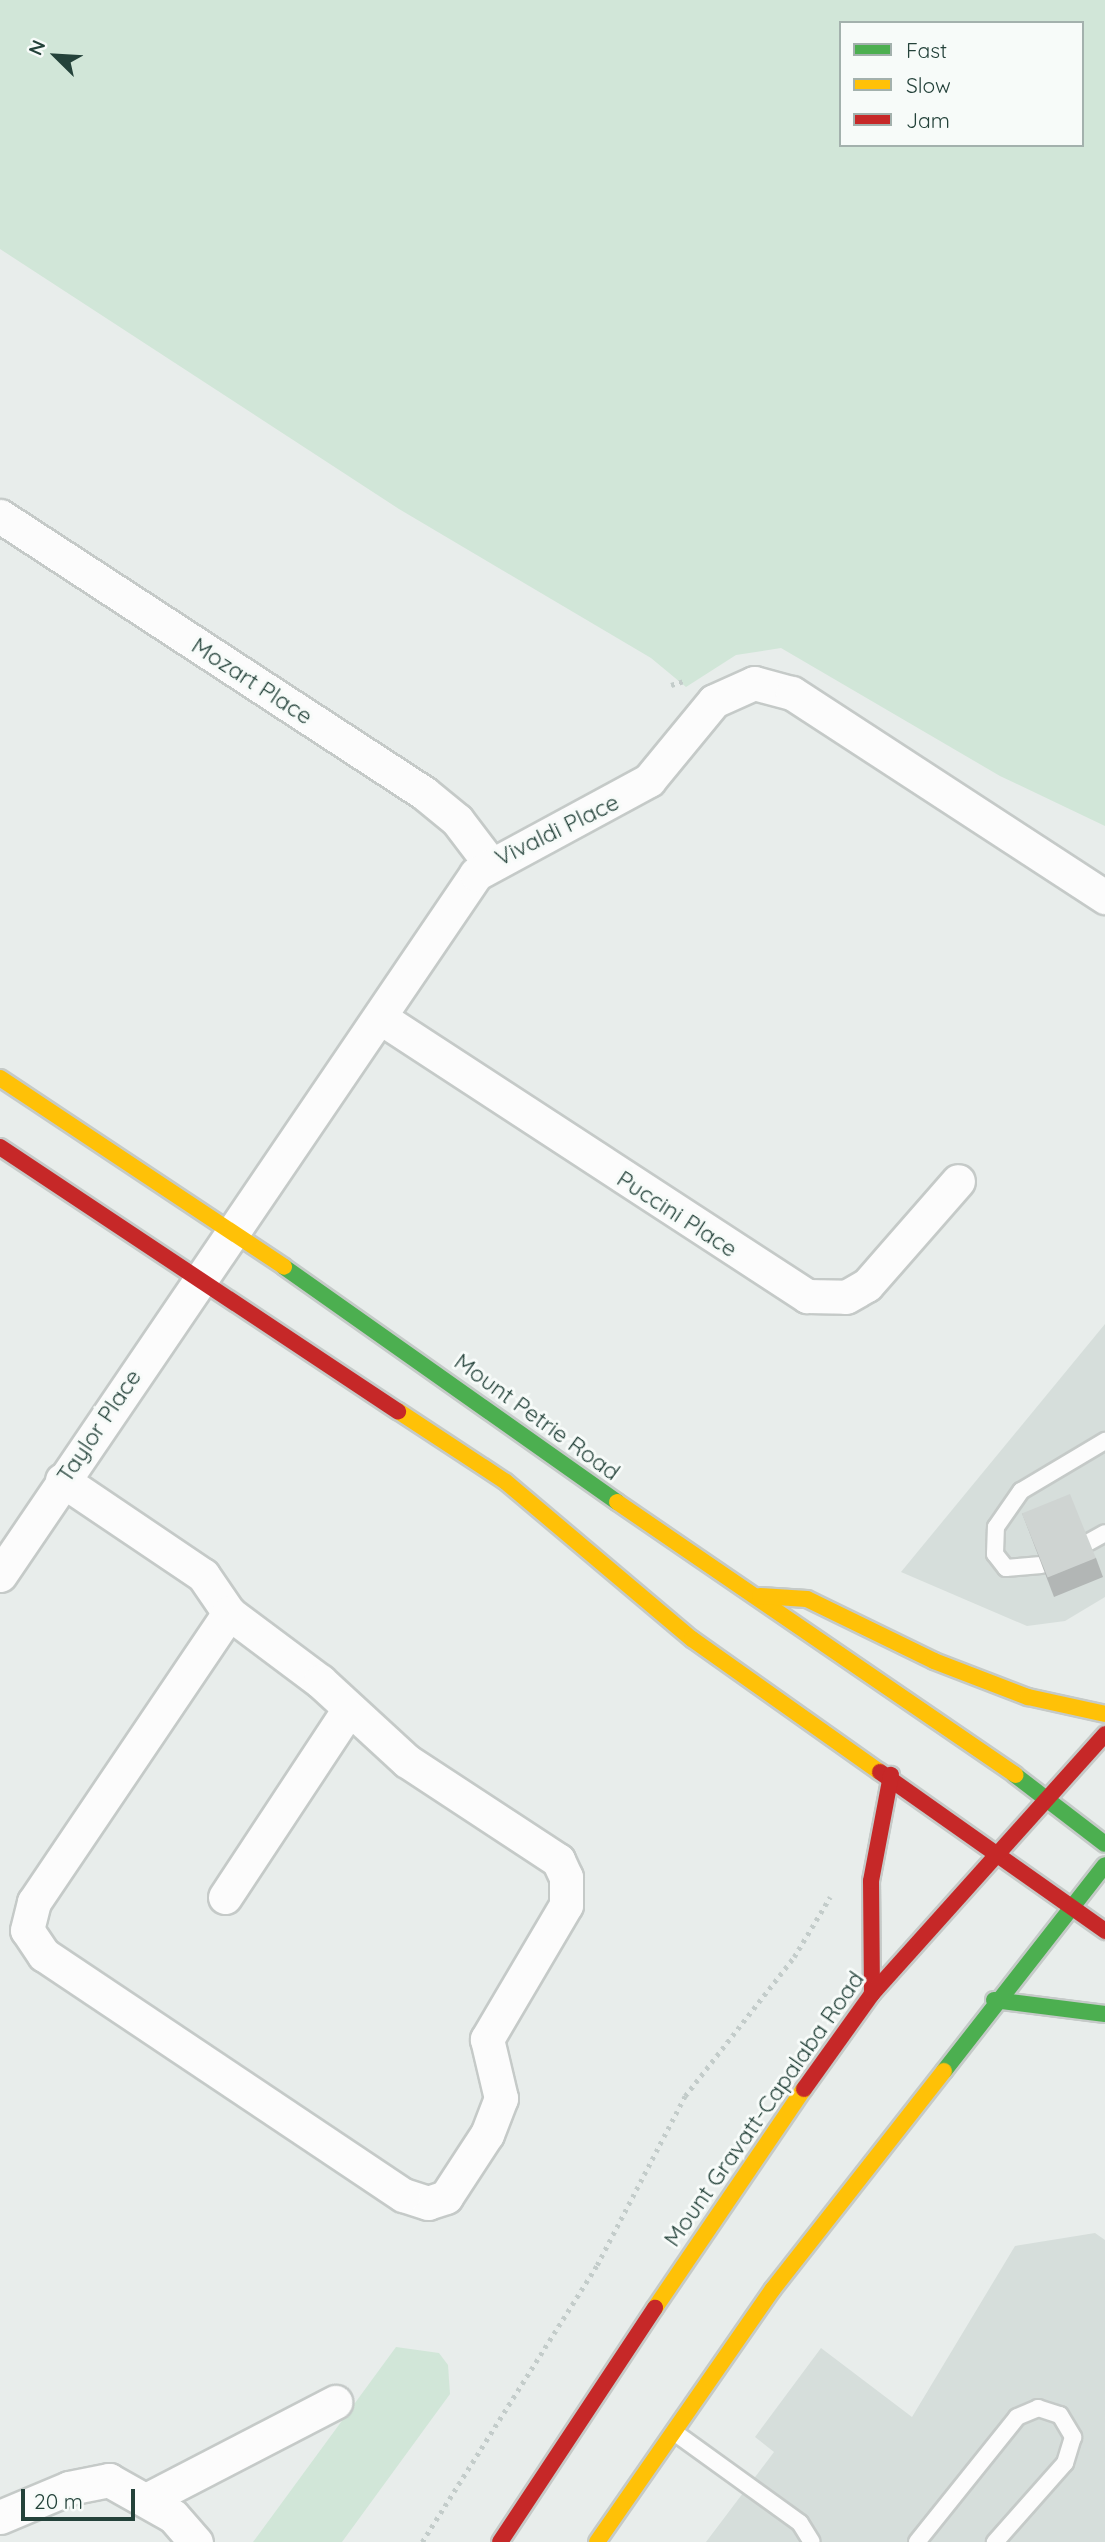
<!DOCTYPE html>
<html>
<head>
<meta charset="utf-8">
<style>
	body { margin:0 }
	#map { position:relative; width:1105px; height:2542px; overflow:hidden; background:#e8edeb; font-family:Quicksand,sans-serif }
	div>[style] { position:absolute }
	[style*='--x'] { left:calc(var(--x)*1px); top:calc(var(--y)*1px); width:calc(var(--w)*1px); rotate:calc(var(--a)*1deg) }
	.built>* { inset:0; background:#d6dedb }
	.green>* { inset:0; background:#d1e6d8 }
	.path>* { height:4.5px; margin-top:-2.25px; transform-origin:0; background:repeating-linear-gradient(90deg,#c3ccca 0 3.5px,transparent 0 8.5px) }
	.roads { filter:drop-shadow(2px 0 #c5cac8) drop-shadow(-2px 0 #c5cac8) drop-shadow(0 2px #c5cac8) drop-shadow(0 -2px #c5cac8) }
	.lane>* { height:16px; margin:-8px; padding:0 8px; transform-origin:8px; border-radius:8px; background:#fcfcfc }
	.street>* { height:33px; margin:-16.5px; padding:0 16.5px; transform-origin:16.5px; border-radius:16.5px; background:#fcfcfc }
	.fast>* { height:16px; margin:-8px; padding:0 8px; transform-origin:8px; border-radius:8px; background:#4caf50 }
	.slow>* { height:16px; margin:-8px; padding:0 8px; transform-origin:8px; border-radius:8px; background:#ffc107 }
	.jam>* { height:16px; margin:-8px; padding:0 8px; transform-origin:8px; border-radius:8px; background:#c62828 }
	.wall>* { inset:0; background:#b2b6b5 }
	.building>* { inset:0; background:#cfd4d2; transform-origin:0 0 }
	span { translate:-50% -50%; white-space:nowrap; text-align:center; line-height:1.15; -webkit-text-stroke:6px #f7fbf9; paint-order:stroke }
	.street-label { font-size:23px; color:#24423a }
	.legend { position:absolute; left:839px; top:21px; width:245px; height:126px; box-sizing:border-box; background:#f7fbf9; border:2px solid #a3b1ad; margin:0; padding:9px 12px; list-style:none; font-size:21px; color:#24423a }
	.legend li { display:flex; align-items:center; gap:14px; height:35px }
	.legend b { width:35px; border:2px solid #a3b1ad }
	.north { position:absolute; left:21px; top:21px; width:70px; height:70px; -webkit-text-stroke:5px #f7fbf9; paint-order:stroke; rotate:294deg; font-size:19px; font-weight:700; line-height:28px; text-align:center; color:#24423a }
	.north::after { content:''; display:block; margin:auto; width:24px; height:32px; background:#24423a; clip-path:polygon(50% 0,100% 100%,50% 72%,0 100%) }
	.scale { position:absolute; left:21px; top:2489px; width:114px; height:32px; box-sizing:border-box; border:4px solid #24423a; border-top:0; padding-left:9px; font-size:21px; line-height:24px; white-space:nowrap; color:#24423a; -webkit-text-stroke:5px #f7fbf9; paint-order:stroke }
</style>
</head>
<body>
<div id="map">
	<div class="built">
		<div style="clip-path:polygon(1105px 1324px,1105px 1597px,1065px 1621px,1027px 1626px,901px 1572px)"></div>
		<div style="clip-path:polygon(1095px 2233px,1105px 2240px,1105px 2542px,706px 2542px,774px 2452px,755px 2437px,821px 2348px,912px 2417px,1015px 2246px)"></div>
	</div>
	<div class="green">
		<div style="clip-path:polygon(evenodd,0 0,1105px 0,1105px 826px,1000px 776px,781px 648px,736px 655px,686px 687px,651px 658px,399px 509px,0 249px,0 0,841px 23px,1082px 23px,1082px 145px,841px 145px,841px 23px)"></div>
		<div style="clip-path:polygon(396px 2347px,439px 2353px,448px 2365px,450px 2394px,342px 2542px,253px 2542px)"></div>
	</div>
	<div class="path">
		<div style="--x:671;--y:685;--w:14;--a:-17"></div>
		<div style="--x:422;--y:2542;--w:328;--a:-57.7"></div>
		<div style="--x:597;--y:2265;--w:191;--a:-62.5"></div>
		<div style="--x:685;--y:2096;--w:177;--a:-51.9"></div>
		<div style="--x:794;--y:1957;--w:70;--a:-59"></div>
	</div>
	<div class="roads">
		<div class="lane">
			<div style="--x:1089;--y:1542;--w:18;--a:-29"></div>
			<div style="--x:1041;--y:1565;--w:35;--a:175"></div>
			<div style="--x:1006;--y:1568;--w:18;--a:-128"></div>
			<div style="--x:995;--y:1554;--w:27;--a:-88"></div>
			<div style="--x:996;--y:1527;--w:44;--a:-55.2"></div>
			<div style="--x:1021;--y:1491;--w:98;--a:-30.8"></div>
			<div style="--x:674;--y:2432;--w:155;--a:35.8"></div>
			<div style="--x:800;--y:2523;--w:22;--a:58"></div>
			<div style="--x:917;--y:2542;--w:160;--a:-51.3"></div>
			<div style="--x:1017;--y:2417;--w:23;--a:-23"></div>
			<div style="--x:1038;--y:2408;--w:23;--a:18"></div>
			<div style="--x:1060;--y:2415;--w:26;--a:59"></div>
			<div style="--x:1073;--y:2437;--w:27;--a:107"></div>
			<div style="--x:1065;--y:2463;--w:106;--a:131.5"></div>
		</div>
		<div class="street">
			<div style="--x:0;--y:516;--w:506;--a:33.16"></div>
			<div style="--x:424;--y:793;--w:43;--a:39.3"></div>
			<div style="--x:457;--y:820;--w:53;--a:52.7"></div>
			<div style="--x:381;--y:1018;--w:509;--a:33.13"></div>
			<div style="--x:807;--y:1296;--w:39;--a:1"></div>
			<div style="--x:846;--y:1297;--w:24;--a:-30"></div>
			<div style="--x:867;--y:1285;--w:138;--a:-48.8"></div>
			<div style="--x:62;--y:1480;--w:170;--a:34"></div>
			<div style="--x:203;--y:1575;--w:46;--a:55.6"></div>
			<div style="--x:229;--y:1613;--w:114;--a:36.8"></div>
			<div style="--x:320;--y:1681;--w:118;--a:42.6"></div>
			<div style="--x:407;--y:1761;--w:181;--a:33.3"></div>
			<div style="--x:558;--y:1860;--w:19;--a:65"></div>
			<div style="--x:566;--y:1877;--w:28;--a:90"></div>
			<div style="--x:566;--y:1905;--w:156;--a:120.5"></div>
			<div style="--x:487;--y:2039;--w:61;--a:76.7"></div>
			<div style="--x:501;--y:2098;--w:39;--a:111"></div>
			<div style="--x:487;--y:2134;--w:75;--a:123.1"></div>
			<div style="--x:446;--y:2197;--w:19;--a:162"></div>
			<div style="--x:428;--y:2203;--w:26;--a:-162"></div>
			<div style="--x:403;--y:2195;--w:432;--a:-146.2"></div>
			<div style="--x:44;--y:1955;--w:30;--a:-124"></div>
			<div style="--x:27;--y:1930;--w:29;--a:-76"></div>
			<div style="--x:34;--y:1902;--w:349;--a:-56"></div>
			<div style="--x:0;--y:1575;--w:847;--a:-55.82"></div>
			<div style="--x:476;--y:874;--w:197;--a:-28.5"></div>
			<div style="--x:649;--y:780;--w:102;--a:-50.6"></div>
			<div style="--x:714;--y:701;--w:44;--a:-24.2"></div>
			<div style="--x:754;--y:683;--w:39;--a:15"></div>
			<div style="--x:792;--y:693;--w:374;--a:33.1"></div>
			<div style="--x:225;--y:1897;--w:225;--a:-56.6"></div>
			<div style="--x:148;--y:2499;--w:211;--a:-27.4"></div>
			<div style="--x:0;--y:2517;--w:75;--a:-22.8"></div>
			<div style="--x:69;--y:2488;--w:41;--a:-11.3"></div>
			<div style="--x:109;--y:2480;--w:73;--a:29.4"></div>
			<div style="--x:173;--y:2516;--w:35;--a:49"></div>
		</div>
		<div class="fast">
			<div style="--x:284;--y:1267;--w:408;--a:35.2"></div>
			<div style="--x:1015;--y:1775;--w:113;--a:37.5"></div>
			<div style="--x:994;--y:2000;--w:112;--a:7.2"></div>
			<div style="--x:944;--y:2071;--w:261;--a:-52"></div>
		</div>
		<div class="slow">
			<div style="--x:0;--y:1078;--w:341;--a:33.6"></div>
			<div style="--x:398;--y:1411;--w:129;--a:33.3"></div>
			<div style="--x:506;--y:1482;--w:243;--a:40.2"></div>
			<div style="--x:692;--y:1639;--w:230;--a:35.3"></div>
			<div style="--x:617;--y:1502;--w:483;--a:34.4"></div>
			<div style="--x:760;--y:1596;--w:47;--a:3.7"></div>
			<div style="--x:807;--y:1599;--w:141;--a:26"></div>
			<div style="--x:934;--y:1661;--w:101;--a:21"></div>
			<div style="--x:1028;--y:1697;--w:79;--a:12.4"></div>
			<div style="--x:655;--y:2308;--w:265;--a:-55.8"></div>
			<div style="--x:597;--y:2542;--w:308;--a:-55.2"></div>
			<div style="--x:773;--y:2289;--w:277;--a:-51.9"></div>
		</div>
		<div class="jam">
			<div style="--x:0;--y:1147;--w:478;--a:33.6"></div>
			<div style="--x:880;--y:1772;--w:276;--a:35.2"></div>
			<div style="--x:872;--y:1994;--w:113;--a:-90.5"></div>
			<div style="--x:871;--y:1881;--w:108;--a:-79.3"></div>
			<div style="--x:804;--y:2089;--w:117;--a:-54.4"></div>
			<div style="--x:872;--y:1994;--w:349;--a:-48.1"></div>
			<div style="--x:500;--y:2542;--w:281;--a:-56.5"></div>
		</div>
	</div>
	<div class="wall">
		<div style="clip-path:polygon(1022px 1513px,1096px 1558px,1103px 1577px,1054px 1597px)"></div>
	</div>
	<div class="building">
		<div style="left:1070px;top:1494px;width:69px;height:52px;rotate:68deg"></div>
	</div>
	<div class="street-label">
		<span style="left:252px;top:681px;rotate:33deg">Mozart Place</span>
		<span style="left:557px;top:830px;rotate:-26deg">Vivaldi Place</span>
		<span style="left:677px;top:1214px;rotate:33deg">Puccini Place</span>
		<span style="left:537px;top:1417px;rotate:36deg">Mount Petrie Road</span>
		<span style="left:99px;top:1426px;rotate:-56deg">Taylor Place</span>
		<span style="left:764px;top:2109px;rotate:-55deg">Mount Gravatt-Capalaba Road</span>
	</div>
	<ul class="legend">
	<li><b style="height:9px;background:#4caf50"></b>Fast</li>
	<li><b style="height:9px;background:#ffc107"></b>Slow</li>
	<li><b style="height:9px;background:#c62828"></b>Jam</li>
	</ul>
	<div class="north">N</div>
	<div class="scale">20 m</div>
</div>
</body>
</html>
